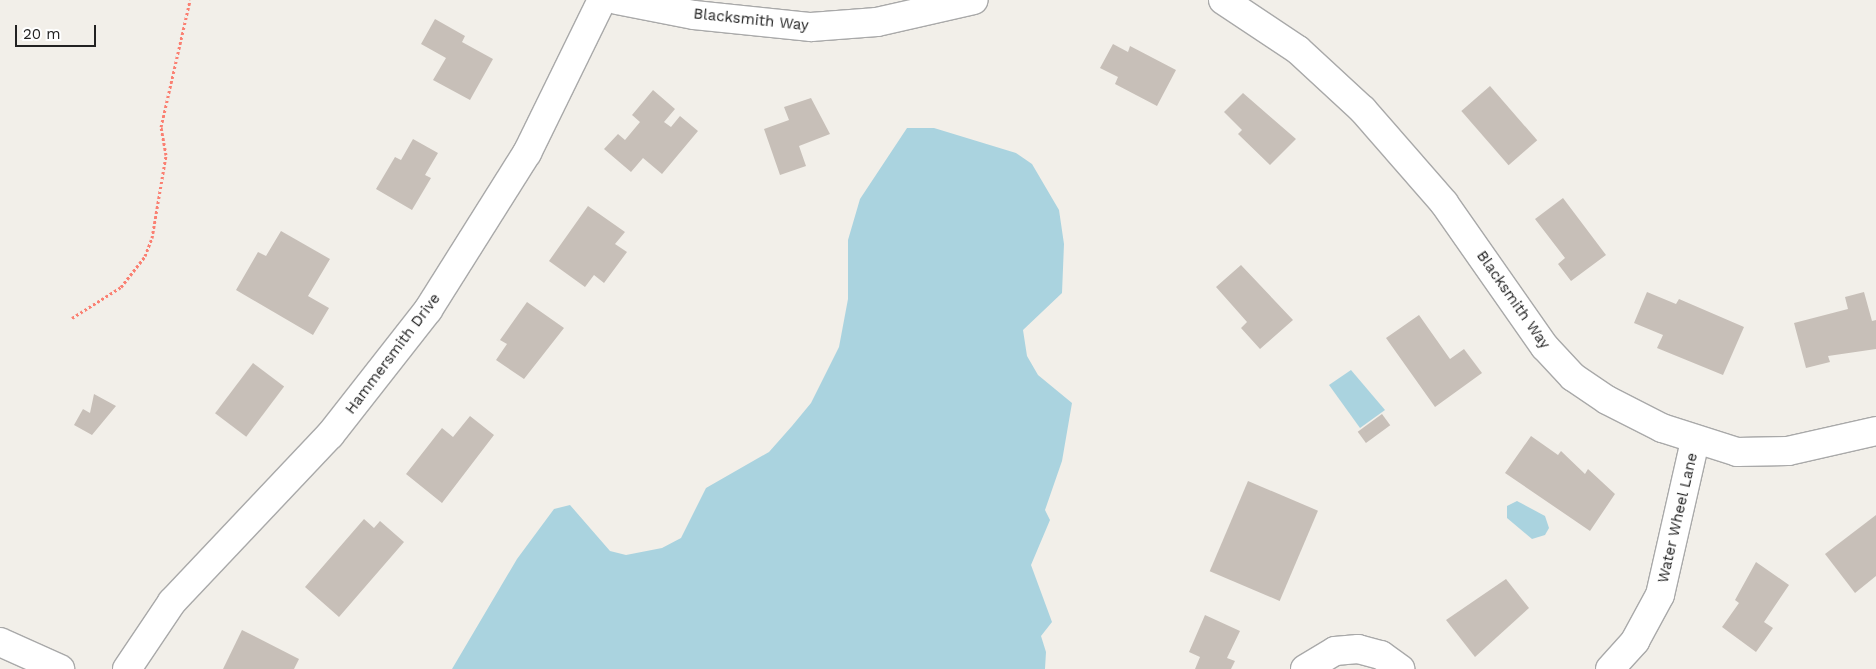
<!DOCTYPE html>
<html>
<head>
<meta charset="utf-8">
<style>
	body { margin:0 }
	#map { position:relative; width:1876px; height:669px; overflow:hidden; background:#f2efe9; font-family:"Work Sans",sans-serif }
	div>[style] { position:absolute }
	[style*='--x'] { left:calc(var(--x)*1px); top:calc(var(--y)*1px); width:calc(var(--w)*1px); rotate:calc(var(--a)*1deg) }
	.water>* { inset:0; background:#aad3df }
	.building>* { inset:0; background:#c7bfb8; transform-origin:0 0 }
	.path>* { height:3px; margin-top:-1.5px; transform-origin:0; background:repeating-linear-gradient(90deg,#fa8072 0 2.5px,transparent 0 5px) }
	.roads { filter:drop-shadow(1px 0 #a9a9a9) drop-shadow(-1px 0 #a9a9a9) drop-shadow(0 1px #a9a9a9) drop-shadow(0 -1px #a9a9a9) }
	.minor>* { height:28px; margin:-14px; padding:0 14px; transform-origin:14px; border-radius:14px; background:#fff }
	span { translate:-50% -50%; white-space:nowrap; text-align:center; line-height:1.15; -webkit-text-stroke:5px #fff; paint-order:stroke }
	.street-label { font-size:15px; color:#222 }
	.scale { position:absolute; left:15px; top:25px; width:81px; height:22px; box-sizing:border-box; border:2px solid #222; border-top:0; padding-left:6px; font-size:15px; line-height:18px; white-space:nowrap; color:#222; -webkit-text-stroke:4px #fff; paint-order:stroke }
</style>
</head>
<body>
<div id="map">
	<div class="water">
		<div style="clip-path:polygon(907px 128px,934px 128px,1016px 153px,1032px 164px,1059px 210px,1064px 244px,1062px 293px,1023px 330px,1027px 356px,1038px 375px,1072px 403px,1062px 461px,1045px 510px,1050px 520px,1031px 565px,1052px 622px,1041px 636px,1046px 652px,1045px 669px,452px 669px,517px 559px,554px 509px,570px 505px,610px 551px,626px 555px,662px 548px,681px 538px,706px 488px,769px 452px,792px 426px,811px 403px,839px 347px,848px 299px,848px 240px,860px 199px)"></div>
		<div style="clip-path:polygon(1351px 370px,1385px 410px,1360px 428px,1329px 385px)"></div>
		<div style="clip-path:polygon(1517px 501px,1545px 516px,1549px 528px,1545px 535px,1532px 539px,1507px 518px,1507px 506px)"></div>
	</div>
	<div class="building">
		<div style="clip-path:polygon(435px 19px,465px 36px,462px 42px,493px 59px,470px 100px,433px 80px,446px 58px,421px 44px)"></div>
		<div style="clip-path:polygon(1113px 44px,1128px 52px,1130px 46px,1176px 70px,1157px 106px,1115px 84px,1118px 77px,1100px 68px)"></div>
		<div style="left:1490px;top:86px;width:72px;height:38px;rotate:49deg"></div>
		<div style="clip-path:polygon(653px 90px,675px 109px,664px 122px,671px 127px,680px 116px,698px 131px,662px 174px,643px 158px,631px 172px,604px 149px,618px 134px,625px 140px,640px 122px,632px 115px)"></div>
		<div style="clip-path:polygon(1243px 93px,1296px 139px,1270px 165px,1238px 134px,1242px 130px,1224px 112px)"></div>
		<div style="clip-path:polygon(811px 98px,830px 134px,799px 146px,806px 166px,780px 175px,764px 129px,789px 120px,784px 107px)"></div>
		<div style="clip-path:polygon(413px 139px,438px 153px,425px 175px,431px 178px,412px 210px,376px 189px,395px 157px,401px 160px)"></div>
		<div style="clip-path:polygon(1563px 198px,1606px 255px,1571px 281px,1558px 264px,1565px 258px,1535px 219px)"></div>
		<div style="clip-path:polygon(588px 206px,625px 232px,615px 244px,627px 252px,604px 283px,594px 275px,585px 287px,549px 261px)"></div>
		<div style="clip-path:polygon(281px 231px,330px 259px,308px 296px,329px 308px,313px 335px,236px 290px,258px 252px,266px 256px)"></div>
		<div style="clip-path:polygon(1241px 265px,1293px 320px,1260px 349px,1241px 328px,1247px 322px,1216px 287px)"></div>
		<div style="clip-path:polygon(1647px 292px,1676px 304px,1679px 299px,1744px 327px,1723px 375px,1657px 348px,1663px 335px,1634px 323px)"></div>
		<div style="clip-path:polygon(1864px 292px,1872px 321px,1876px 320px,1876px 349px,1828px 356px,1830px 362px,1806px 368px,1794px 323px,1848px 309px,1845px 297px)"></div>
		<div style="clip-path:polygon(527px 302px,564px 328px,524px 379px,496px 360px,507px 344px,500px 340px)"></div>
		<div style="clip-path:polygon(1419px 315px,1450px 359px,1464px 349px,1482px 373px,1435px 407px,1386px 338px)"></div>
		<div style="left:253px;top:363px;width:39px;height:63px;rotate:37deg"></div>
		<div style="clip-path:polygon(94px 394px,116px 406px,92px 435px,74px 425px,83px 409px,90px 413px)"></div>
		<div style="left:1382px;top:414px;width:14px;height:30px;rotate:54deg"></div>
		<div style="clip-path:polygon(470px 416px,494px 435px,442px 503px,406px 474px,442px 428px,453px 437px)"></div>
		<div style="clip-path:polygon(1531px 436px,1558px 455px,1561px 451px,1585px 474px,1588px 469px,1615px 494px,1590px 531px,1505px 473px)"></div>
		<div style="left:1248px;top:481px;width:76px;height:98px;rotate:23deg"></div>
		<div style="clip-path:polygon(1876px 515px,1876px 576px,1855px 593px,1825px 554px)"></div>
		<div style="clip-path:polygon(364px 519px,374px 528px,380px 521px,404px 542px,339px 617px,305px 587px)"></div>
		<div style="clip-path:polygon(1756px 562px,1789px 585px,1764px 622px,1773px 628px,1756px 652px,1722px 627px,1739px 603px,1735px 600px)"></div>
		<div style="clip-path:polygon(1506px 579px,1529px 608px,1475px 657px,1446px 620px)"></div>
		<div style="clip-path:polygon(1205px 615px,1240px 631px,1227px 658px,1235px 661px,1231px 669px,1195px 669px,1200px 657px,1189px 652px)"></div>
		<div style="clip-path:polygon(242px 630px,299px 659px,294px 669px,223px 669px)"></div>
	</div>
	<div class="path">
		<div style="--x:72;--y:318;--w:58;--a:-32.3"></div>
		<div style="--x:121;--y:287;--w:39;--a:-52"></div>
		<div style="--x:145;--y:256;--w:19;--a:-69"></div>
		<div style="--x:152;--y:238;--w:84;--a:-80.4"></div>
		<div style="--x:166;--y:155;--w:28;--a:-100"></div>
		<div style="--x:161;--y:127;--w:130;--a:-77.1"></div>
	</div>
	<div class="roads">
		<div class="minor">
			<div style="--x:617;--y:0;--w:78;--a:11"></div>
			<div style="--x:694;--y:15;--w:118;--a:5.9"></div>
			<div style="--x:811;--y:27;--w:66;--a:-4.3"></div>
			<div style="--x:877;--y:22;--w:99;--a:-12.8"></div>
			<div style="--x:1223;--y:0;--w:90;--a:33.7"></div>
			<div style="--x:1298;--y:50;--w:88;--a:42.7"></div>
			<div style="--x:1363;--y:110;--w:123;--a:48.9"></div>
			<div style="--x:1444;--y:203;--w:176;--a:55"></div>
			<div style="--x:1545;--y:347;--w:41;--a:47"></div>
			<div style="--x:1573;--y:377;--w:41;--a:34.1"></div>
			<div style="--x:1607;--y:400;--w:62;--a:27"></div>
			<div style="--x:1662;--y:428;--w:79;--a:17.7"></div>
			<div style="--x:1737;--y:452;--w:51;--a:-1.1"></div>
			<div style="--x:1788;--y:451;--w:90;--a:-12.8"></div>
			<div style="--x:0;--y:642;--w:66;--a:24.2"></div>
			<div style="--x:127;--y:669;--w:81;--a:-56.1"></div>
			<div style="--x:172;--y:602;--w:230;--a:-46.6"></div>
			<div style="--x:330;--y:435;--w:159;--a:-51.9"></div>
			<div style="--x:428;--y:310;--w:186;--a:-57.8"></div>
			<div style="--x:527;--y:153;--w:170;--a:-63.9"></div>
			<div style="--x:1305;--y:669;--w:35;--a:-31"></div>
			<div style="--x:1335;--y:651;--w:23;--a:-5"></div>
			<div style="--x:1358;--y:649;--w:24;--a:15"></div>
			<div style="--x:1381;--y:655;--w:24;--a:36"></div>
			<div style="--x:1610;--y:669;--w:38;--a:-48"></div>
			<div style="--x:1635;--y:641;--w:52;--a:-61.5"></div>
			<div style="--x:1660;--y:595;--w:158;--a:-77.2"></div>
		</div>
	</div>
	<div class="street-label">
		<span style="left:751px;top:20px;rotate:6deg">Blacksmith Way</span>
		<span style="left:1513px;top:300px;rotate:55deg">Blacksmith Way</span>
		<span style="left:393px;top:354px;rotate:-53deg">Hammersmith Drive</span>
		<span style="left:1678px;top:518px;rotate:-77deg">Water Wheel Lane</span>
	</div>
	<div class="scale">20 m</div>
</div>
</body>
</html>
